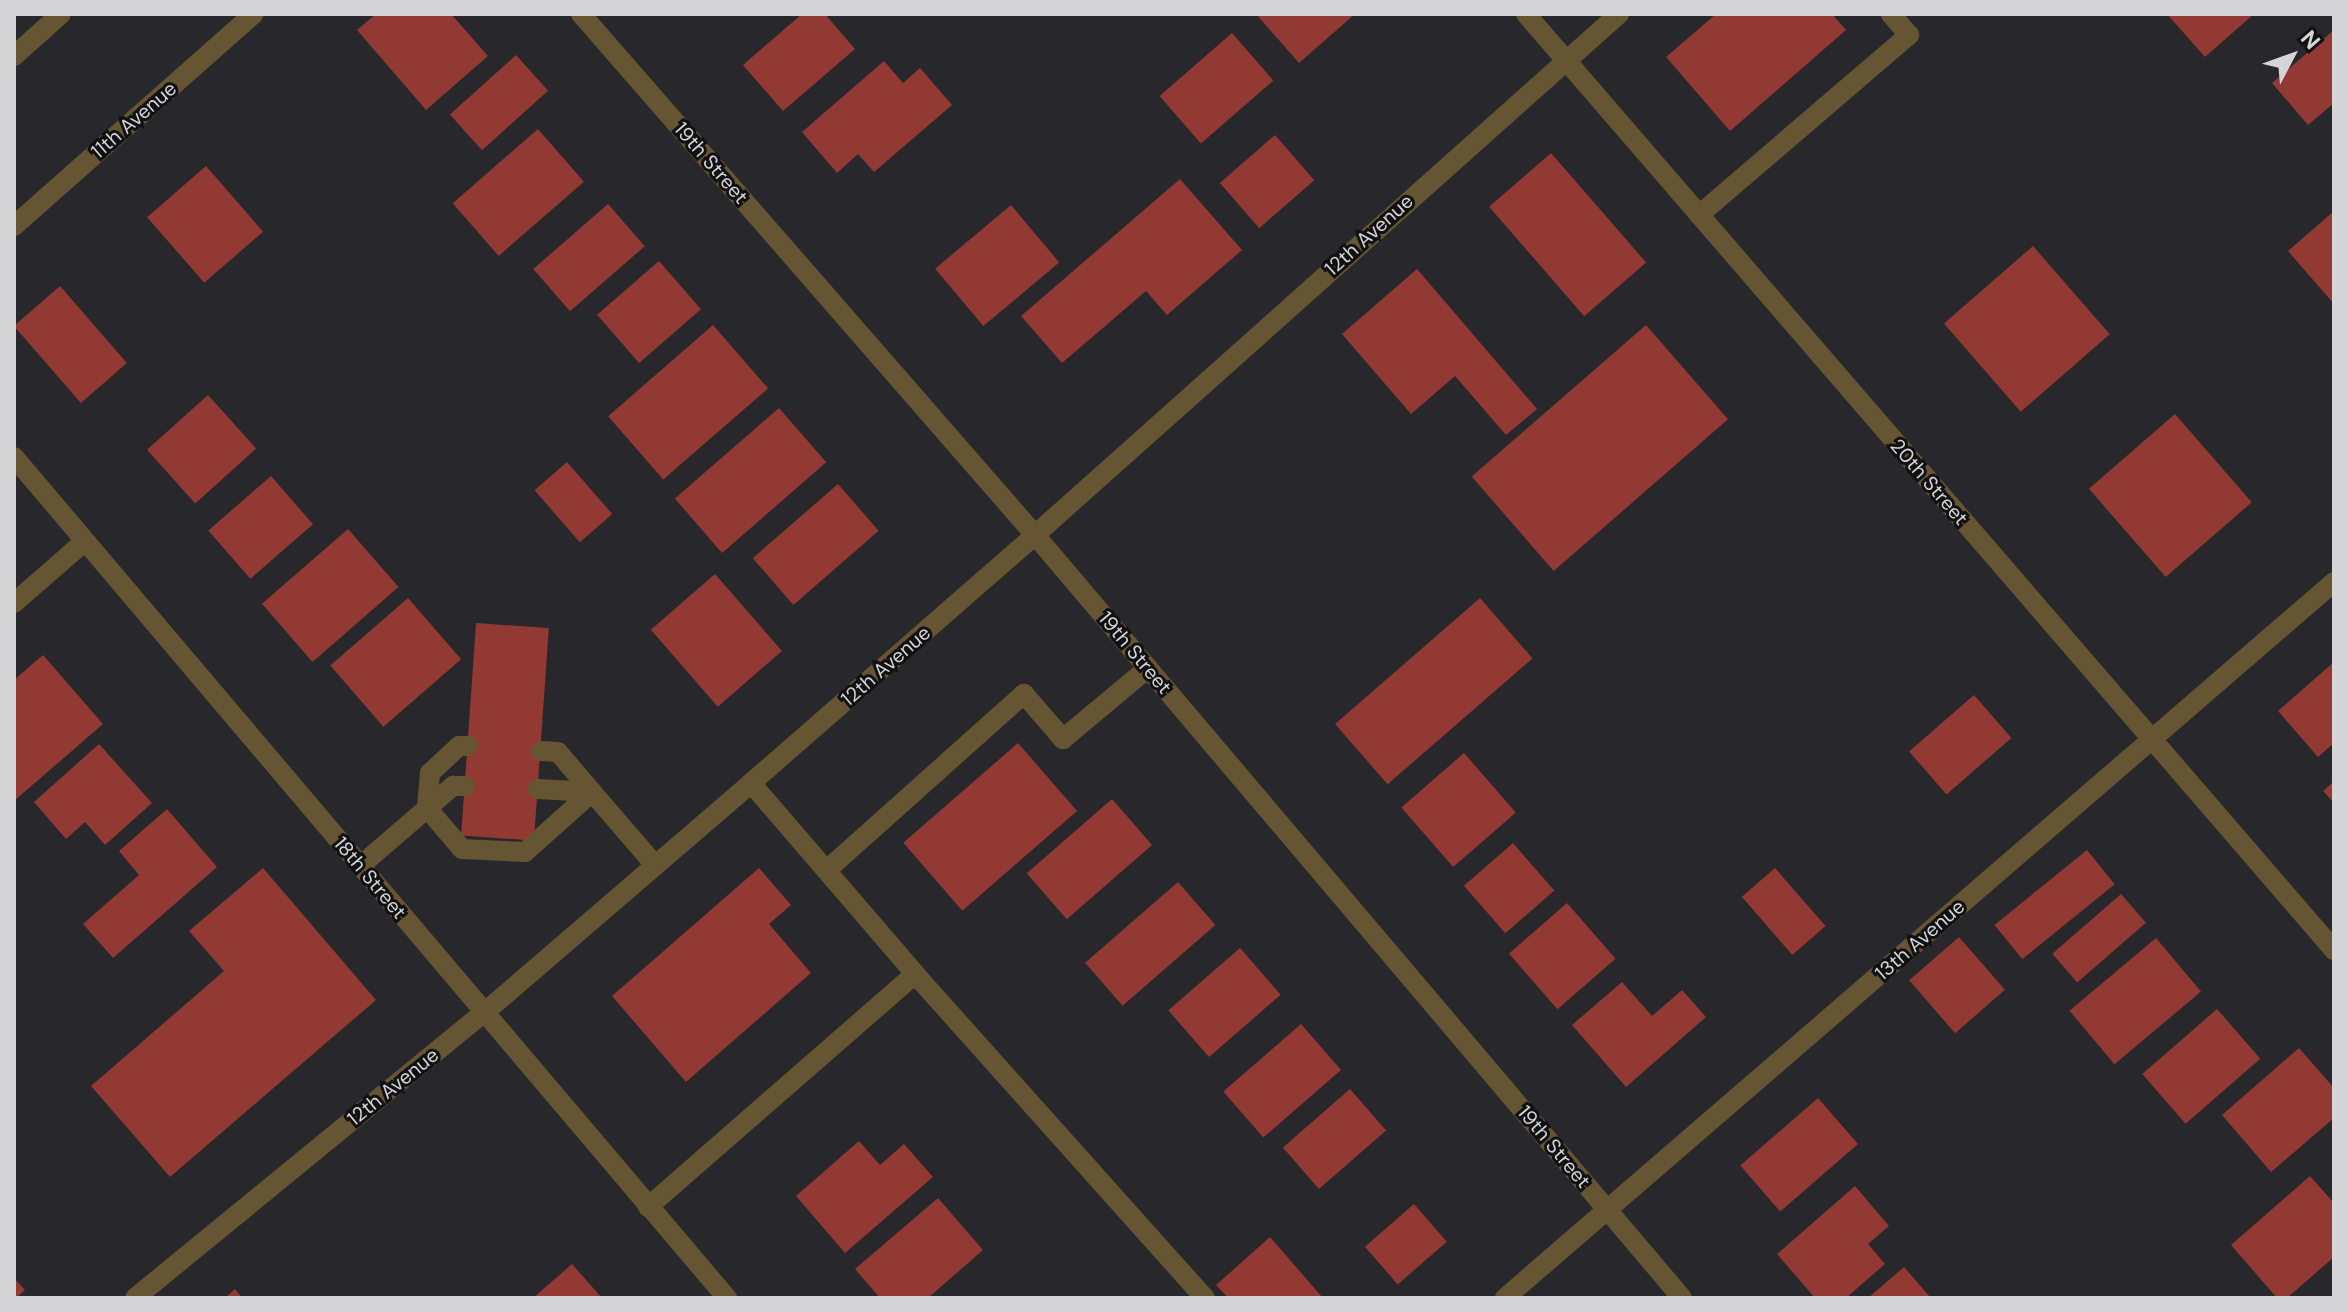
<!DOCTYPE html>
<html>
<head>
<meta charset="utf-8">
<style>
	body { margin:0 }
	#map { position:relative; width:2348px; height:1312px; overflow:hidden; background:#28272b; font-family:"DM Sans",sans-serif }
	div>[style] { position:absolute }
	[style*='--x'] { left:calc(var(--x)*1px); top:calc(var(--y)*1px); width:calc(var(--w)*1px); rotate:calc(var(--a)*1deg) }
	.building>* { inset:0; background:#923934; transform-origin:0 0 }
	.service>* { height:20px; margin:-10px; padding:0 10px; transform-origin:10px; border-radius:10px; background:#653 }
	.minor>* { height:20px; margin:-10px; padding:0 10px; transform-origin:10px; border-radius:10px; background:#653 }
	.tertiary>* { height:20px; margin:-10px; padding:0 10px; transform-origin:10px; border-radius:10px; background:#653 }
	span { translate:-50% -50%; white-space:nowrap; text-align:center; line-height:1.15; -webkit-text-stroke:6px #111012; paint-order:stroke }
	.street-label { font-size:20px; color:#d5d4d7 }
	.frame { position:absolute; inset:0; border:16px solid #d5d4d7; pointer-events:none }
	.north { position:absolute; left:2252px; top:16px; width:80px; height:80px; -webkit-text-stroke:6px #111012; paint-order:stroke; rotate:49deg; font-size:22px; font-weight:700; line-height:32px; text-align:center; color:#d5d4d7 }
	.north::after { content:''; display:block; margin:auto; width:28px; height:36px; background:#d5d4d7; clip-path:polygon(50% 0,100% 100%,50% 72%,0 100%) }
</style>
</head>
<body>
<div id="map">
	<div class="building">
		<div style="clip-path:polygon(376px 14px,451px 14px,488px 56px,426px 110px,357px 30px)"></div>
		<div style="clip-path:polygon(802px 14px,825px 14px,855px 49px,783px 111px,743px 65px)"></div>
		<div style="clip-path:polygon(1256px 14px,1355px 14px,1299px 63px)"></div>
		<div style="clip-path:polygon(1716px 14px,1832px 14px,1846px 30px,1730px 131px,1666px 57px)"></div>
		<div style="clip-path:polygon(2167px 14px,2254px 14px,2205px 57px)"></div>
		<div style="clip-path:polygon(2334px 30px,2334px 103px,2308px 125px,2272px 83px)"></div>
		<div style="left:1232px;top:33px;width:63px;height:96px;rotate:49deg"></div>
		<div style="left:516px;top:55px;width:48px;height:89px;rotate:48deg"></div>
		<div style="clip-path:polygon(884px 61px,903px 83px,920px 68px,952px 105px,874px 172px,858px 154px,837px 173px,802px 132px)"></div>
		<div style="left:538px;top:129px;width:70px;height:113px;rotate:49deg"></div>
		<div style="left:1275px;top:135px;width:60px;height:73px;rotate:49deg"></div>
		<div style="left:1551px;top:153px;width:145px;height:82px;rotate:49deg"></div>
		<div style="left:206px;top:166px;width:87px;height:78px;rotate:49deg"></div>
		<div style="clip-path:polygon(1180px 179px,1242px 250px,1167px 315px,1146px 291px,1062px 363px,1021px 316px)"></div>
		<div style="left:608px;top:204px;width:56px;height:99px;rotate:49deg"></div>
		<div style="left:1011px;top:205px;width:75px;height:99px;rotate:50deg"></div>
		<div style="clip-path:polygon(2334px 211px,2334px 304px,2288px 251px)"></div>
		<div style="left:2033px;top:246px;width:117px;height:118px;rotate:49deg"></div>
		<div style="left:659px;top:261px;width:64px;height:82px;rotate:49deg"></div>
		<div style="clip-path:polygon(1417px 269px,1537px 409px,1506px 435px,1455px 376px,1411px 414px,1342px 334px)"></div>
		<div style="left:60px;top:286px;width:102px;height:61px;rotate:49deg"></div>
		<div style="left:713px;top:325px;width:84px;height:139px;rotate:49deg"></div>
		<div style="left:1646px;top:325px;width:125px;height:231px;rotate:49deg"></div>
		<div style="left:208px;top:395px;width:72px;height:82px;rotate:48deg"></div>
		<div style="left:779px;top:408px;width:72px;height:138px;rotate:49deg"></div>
		<div style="left:2175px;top:414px;width:117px;height:114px;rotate:49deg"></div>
		<div style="left:567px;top:462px;width:69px;height:43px;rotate:49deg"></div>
		<div style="left:271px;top:476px;width:64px;height:83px;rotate:49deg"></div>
		<div style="left:838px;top:484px;width:62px;height:113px;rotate:49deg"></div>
		<div style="left:348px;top:529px;width:77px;height:114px;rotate:49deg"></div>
		<div style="left:715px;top:574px;width:102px;height:85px;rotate:49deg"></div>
		<div style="left:408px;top:598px;width:81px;height:103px;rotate:49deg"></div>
		<div style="left:1480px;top:598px;width:80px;height:192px;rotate:49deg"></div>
		<div style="left:476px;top:623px;width:73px;height:213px;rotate:4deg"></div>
		<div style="clip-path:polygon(43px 655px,103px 724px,14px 801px,14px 680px)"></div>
		<div style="clip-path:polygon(2334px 662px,2334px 743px,2318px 757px,2278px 711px)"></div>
		<div style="left:1974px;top:695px;width:57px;height:86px;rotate:49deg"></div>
		<div style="left:1018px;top:743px;width:90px;height:152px;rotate:49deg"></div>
		<div style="clip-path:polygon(99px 744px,152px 803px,105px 845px,85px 822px,66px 839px,34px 802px)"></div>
		<div style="left:1464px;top:753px;width:79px;height:83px;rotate:49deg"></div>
		<div style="clip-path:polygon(2334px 781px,2334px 803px,2323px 791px)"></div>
		<div style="left:1112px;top:799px;width:61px;height:113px;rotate:49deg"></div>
		<div style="clip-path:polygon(167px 809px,217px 867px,113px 958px,83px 924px,139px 875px,119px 851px)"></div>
		<div style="left:1513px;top:843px;width:63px;height:65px;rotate:49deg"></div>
		<div style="left:2087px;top:850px;width:44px;height:119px;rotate:51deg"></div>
		<div style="clip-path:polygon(263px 868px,376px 1000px,170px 1177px,91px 1086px,224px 971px,189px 931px)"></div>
		<div style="clip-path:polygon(759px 868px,791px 905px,769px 924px,811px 973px,686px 1082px,612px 996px)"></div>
		<div style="left:1775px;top:868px;width:77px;height:44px;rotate:49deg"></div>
		<div style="left:1178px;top:882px;width:57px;height:123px;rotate:49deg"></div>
		<div style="left:2121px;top:894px;width:38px;height:91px;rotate:49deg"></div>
		<div style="left:1567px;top:903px;width:74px;height:77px;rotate:49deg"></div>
		<div style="left:1959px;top:937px;width:70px;height:66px;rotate:49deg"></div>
		<div style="left:2156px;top:938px;width:70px;height:113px;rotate:50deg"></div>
		<div style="left:1240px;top:948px;width:62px;height:95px;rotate:49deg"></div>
		<div style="clip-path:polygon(1622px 982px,1652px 1016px,1682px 990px,1706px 1017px,1626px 1087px,1572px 1025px)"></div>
		<div style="left:2217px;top:1009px;width:66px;height:99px;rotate:49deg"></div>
		<div style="left:1301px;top:1024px;width:61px;height:103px;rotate:49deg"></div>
		<div style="clip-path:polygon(2299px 1048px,2334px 1088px,2334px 1118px,2271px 1172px,2222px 1115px)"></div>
		<div style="left:1350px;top:1089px;width:55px;height:89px;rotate:49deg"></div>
		<div style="left:1818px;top:1098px;width:61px;height:103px;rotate:49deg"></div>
		<div style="clip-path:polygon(859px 1141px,880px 1165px,904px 1144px,933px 1177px,845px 1253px,796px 1196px)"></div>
		<div style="clip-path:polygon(2310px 1176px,2334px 1203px,2334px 1257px,2287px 1298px,2277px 1298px,2231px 1245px)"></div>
		<div style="clip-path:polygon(1855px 1186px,1889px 1226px,1868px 1244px,1885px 1264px,1846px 1298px,1815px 1298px,1777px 1254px)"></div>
		<div style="clip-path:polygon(938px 1198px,983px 1250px,928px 1298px,880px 1298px,855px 1269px)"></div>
		<div style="left:1414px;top:1204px;width:50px;height:65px;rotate:49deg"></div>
		<div style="clip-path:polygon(1270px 1237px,1323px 1298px,1228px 1298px,1216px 1285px)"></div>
		<div style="clip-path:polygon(572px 1264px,602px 1298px,533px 1298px)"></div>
		<div style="clip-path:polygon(1904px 1267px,1931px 1298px,1868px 1298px)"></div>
		<div style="clip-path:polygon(14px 1278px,25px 1290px,16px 1298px,14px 1298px)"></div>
		<div style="clip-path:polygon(235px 1289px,242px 1298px,225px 1298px)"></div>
	</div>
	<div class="service">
		<div style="--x:14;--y:56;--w:63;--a:-41.8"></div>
		<div style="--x:1699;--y:215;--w:277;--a:-40.6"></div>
		<div style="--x:1909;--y:35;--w:28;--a:-131"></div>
		<div style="--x:14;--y:603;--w:94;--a:-41.1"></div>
		<div style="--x:468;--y:746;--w:9;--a:180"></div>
		<div style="--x:459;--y:746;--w:40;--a:137"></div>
		<div style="--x:430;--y:773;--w:35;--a:95"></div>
		<div style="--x:427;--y:808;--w:54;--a:49.5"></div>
		<div style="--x:462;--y:849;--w:63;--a:2.7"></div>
		<div style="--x:525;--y:852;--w:90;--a:-41.8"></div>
		<div style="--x:592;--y:792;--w:52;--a:-130.4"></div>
		<div style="--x:558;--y:752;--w:17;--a:-177"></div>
		<div style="--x:751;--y:783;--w:252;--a:49.3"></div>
		<div style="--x:915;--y:974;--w:435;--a:48.2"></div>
		<div style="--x:538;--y:789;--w:54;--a:3.2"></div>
		<div style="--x:592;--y:792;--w:96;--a:49.2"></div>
		<div style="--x:360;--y:866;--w:123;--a:-40.7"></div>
		<div style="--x:453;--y:786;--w:12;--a:0"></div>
		<div style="--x:828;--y:869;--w:263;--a:-41.8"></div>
		<div style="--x:1024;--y:694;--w:60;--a:49.1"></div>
		<div style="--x:1063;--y:739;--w:111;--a:-39.9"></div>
		<div style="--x:648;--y:1207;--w:354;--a:-41.1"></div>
	</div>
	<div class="minor">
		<div style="--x:581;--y:14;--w:691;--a:48.93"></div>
		<div style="--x:1035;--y:535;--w:1000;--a:49.7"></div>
		<div style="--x:1526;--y:14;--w:1237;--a:49.2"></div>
		<div style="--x:14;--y:226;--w:320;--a:-41.5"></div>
		<div style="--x:1505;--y:1298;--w:1095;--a:-40.82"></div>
	</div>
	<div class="tertiary">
		<div style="--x:14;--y:457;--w:1103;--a:49.71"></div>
		<div style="--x:135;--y:1298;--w:452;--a:-39.3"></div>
		<div style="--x:485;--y:1012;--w:351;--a:-40.7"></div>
		<div style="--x:751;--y:783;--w:377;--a:-41.1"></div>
		<div style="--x:1035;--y:535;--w:783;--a:-41.74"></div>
	</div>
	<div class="street-label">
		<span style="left:134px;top:120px;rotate:-41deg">11th Avenue</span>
		<span style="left:711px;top:163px;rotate:49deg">19th Street</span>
		<span style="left:1369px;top:235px;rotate:-42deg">12th Avenue</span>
		<span style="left:1929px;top:482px;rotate:49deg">20th Street</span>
		<span style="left:1135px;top:653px;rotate:50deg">19th Street</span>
		<span style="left:886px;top:666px;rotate:-41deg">12th Avenue</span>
		<span style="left:370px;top:878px;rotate:50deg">18th Street</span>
		<span style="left:1920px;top:940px;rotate:-41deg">13th Avenue</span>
		<span style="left:393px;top:1087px;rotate:-39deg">12th Avenue</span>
		<span style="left:1554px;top:1147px;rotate:50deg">19th Street</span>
	</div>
	<div class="frame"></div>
	<div class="north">N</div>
</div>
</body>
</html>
